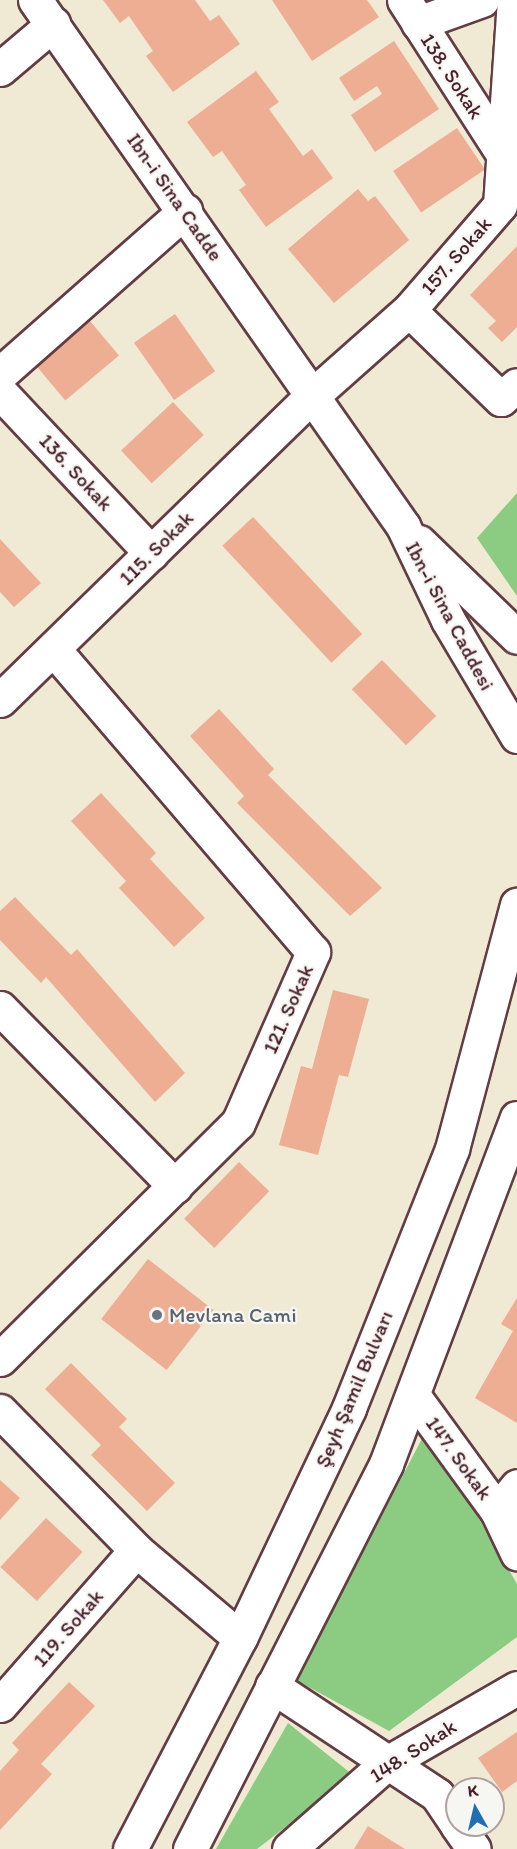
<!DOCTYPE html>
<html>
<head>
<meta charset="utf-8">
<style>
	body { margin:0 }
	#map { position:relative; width:517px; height:1849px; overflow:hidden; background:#f0e9d4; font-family:Itim,sans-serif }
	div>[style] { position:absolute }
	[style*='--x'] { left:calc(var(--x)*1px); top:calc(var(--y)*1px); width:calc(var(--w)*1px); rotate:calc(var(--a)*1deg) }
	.green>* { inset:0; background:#8ccb82 }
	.building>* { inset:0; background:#edae93; transform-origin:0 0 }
	.roads { filter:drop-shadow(2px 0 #633d44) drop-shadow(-2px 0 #633d44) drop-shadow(0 2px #633d44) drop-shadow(0 -2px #633d44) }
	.minor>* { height:33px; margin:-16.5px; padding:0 16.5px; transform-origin:16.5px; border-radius:16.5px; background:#fff }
	.major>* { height:33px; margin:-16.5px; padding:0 16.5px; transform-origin:16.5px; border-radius:16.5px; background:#fff }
	.dots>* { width:16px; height:16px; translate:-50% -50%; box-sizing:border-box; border:3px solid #f6f6f2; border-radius:50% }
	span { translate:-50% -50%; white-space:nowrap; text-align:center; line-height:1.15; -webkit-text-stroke:4.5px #f6f6f2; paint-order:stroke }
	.street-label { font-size:21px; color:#4a1f2b }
	.worship-label { font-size:21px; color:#5b616d }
	.left { translate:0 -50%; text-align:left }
	.north { position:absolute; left:445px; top:1777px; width:60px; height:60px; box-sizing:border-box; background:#f6f6f2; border:2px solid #b1a0a2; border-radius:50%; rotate:352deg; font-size:16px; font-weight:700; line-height:24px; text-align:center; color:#4a1f2b }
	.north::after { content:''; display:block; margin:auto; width:21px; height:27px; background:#1f6fb2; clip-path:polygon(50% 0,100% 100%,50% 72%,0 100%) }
</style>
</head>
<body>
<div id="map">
	<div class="green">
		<div style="clip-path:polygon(517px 493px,517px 596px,477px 538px)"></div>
		<div style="clip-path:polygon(427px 1429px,517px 1584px,517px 1637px,389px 1731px,296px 1680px)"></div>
		<div style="clip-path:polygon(288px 1723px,353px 1775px,257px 1849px,216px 1849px)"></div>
	</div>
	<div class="building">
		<div style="clip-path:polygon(103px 0,195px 0,210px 21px,219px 15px,240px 44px,173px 92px,146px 56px,153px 51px,129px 16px,120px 23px)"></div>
		<div style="clip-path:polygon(272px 0,367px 0,379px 17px,312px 61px)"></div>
		<div style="clip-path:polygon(394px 41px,439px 109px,375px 152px,351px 115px,382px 94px,377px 86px,354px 101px,339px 78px)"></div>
		<div style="clip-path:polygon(256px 71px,279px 102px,269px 109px,303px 156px,312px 149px,333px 178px,266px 227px,239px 190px,246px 185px,222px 151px,213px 157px,187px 122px)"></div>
		<div style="left:457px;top:128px;width:50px;height:77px;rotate:56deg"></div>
		<div style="clip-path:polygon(358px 189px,368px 201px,375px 196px,409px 240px,334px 303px,288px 249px)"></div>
		<div style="clip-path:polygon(517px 246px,517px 327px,502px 342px,488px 328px,496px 321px,470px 295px)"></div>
		<div style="left:175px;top:314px;width:70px;height:50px;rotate:55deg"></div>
		<div style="left:90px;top:321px;width:45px;height:70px;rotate:50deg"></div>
		<div style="left:173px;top:402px;width:45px;height:71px;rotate:47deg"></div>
		<div style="left:253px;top:517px;width:160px;height:42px;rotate:47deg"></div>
		<div style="clip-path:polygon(0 539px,41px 583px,14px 607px,0 592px)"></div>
		<div style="left:382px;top:660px;width:78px;height:42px;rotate:46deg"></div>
		<div style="clip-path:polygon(219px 709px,274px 769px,268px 775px,382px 888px,350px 916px,237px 803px,244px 796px,190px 736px)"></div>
		<div style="clip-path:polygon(101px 793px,156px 853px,150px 859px,205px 918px,174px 947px,119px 888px,126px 881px,71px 821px)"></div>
		<div style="clip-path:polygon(15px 897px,71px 955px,77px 949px,185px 1073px,155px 1102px,46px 977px,41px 983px,0 940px,0 911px)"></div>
		<div style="clip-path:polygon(333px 990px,369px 999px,348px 1077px,339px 1075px,318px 1155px,279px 1145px,301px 1066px,312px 1069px)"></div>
		<div style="left:239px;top:1162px;width:42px;height:79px;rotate:44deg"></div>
		<div style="left:148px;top:1259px;width:83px;height:76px;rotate:38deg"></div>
		<div style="clip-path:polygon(517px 1298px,517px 1423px,475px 1398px,513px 1331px,501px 1324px)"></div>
		<div style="clip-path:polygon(71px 1363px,127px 1419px,119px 1427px,175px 1483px,147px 1511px,91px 1455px,101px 1445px,45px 1389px)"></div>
		<div style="clip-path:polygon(0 1480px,20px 1498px,0 1520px)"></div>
		<div style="left:46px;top:1518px;width:50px;height:67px;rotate:43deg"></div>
		<div style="clip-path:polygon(69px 1682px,95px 1706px,41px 1764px,52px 1774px,0 1830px,0 1771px,19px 1750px,12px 1743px)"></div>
		<div style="clip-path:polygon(517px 1732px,517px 1781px,502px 1792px,478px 1758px)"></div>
		<div style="clip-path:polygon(368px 1826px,405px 1849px,354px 1849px)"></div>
	</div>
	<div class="roads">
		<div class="minor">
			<div style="--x:35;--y:0;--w:483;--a:55"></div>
			<div style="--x:312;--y:396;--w:130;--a:-41.6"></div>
			<div style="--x:409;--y:310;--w:139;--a:-49.1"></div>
			<div style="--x:500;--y:205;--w:205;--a:-86.1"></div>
			<div style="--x:404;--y:0;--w:179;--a:57.3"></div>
			<div style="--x:418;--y:23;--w:68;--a:-19.8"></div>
			<div style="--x:0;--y:69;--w:70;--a:-40.3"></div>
			<div style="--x:409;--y:310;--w:128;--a:44.1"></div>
			<div style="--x:501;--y:399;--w:21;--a:-41"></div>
			<div style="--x:0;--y:374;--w:247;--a:-41.4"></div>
			<div style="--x:0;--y:392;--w:221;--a:46.8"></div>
			<div style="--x:0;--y:1008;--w:250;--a:45.5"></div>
			<div style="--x:0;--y:1359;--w:335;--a:-44.8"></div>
			<div style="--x:238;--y:1123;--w:187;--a:-66.3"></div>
			<div style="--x:313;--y:952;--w:398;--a:-130.6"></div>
			<div style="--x:415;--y:1398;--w:140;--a:54"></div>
			<div style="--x:497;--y:1511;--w:47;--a:64.5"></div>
			<div style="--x:0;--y:1411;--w:194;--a:45.6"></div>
			<div style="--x:136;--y:1550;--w:136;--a:40.2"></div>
			<div style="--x:497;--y:1511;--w:32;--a:-51"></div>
			<div style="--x:272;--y:1686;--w:198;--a:33.4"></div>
			<div style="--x:437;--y:1795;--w:36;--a:56"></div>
			<div style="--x:0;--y:1705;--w:206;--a:-48.7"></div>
			<div style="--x:457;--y:1825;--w:29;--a:55"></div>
			<div style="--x:289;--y:1849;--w:130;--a:-41.3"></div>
			<div style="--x:387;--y:1763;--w:150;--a:-30"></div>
		</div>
		<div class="major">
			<div style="--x:419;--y:542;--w:136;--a:44.1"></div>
			<div style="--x:0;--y:700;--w:436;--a:-44.3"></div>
			<div style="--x:312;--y:396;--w:159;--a:55"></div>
			<div style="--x:403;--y:526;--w:104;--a:64.4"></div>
			<div style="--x:448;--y:620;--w:135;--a:59.3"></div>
			<div style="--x:130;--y:1849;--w:238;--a:-62.5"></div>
			<div style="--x:240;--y:1638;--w:255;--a:-64.6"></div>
			<div style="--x:349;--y:1408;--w:279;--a:-68.3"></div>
			<div style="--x:452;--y:1149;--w:253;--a:-75.1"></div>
			<div style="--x:190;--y:1849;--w:432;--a:-63"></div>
			<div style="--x:386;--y:1464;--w:370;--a:-69.3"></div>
		</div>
	</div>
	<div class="dots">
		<div style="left:157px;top:1315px;background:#6b7280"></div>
	</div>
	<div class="street-label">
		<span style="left:452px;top:76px;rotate:57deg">138. Sokak</span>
		<span style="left:175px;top:197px;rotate:55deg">Ibn-i Sina Cadde</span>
		<span style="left:456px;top:256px;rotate:-49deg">157. Sokak</span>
		<span style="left:76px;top:472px;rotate:47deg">136. Sokak</span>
		<span style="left:156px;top:548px;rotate:-45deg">115. Sokak</span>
		<span style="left:450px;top:616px;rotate:62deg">Ibn-i Sina Caddesi</span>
		<span style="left:288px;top:1009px;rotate:-66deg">121. Sokak</span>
		<span style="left:354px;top:1389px;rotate:-67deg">Şeyh Şamil Bulvarı</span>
		<span style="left:459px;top:1458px;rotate:54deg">147. Sokak</span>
		<span style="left:68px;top:1628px;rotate:-49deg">119. Sokak</span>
		<span style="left:413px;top:1751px;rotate:-33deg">148. Sokak</span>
	</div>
	<div class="worship-label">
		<span class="left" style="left:169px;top:1315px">Mevlana Cami</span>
	</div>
	<div class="north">K</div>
</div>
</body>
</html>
